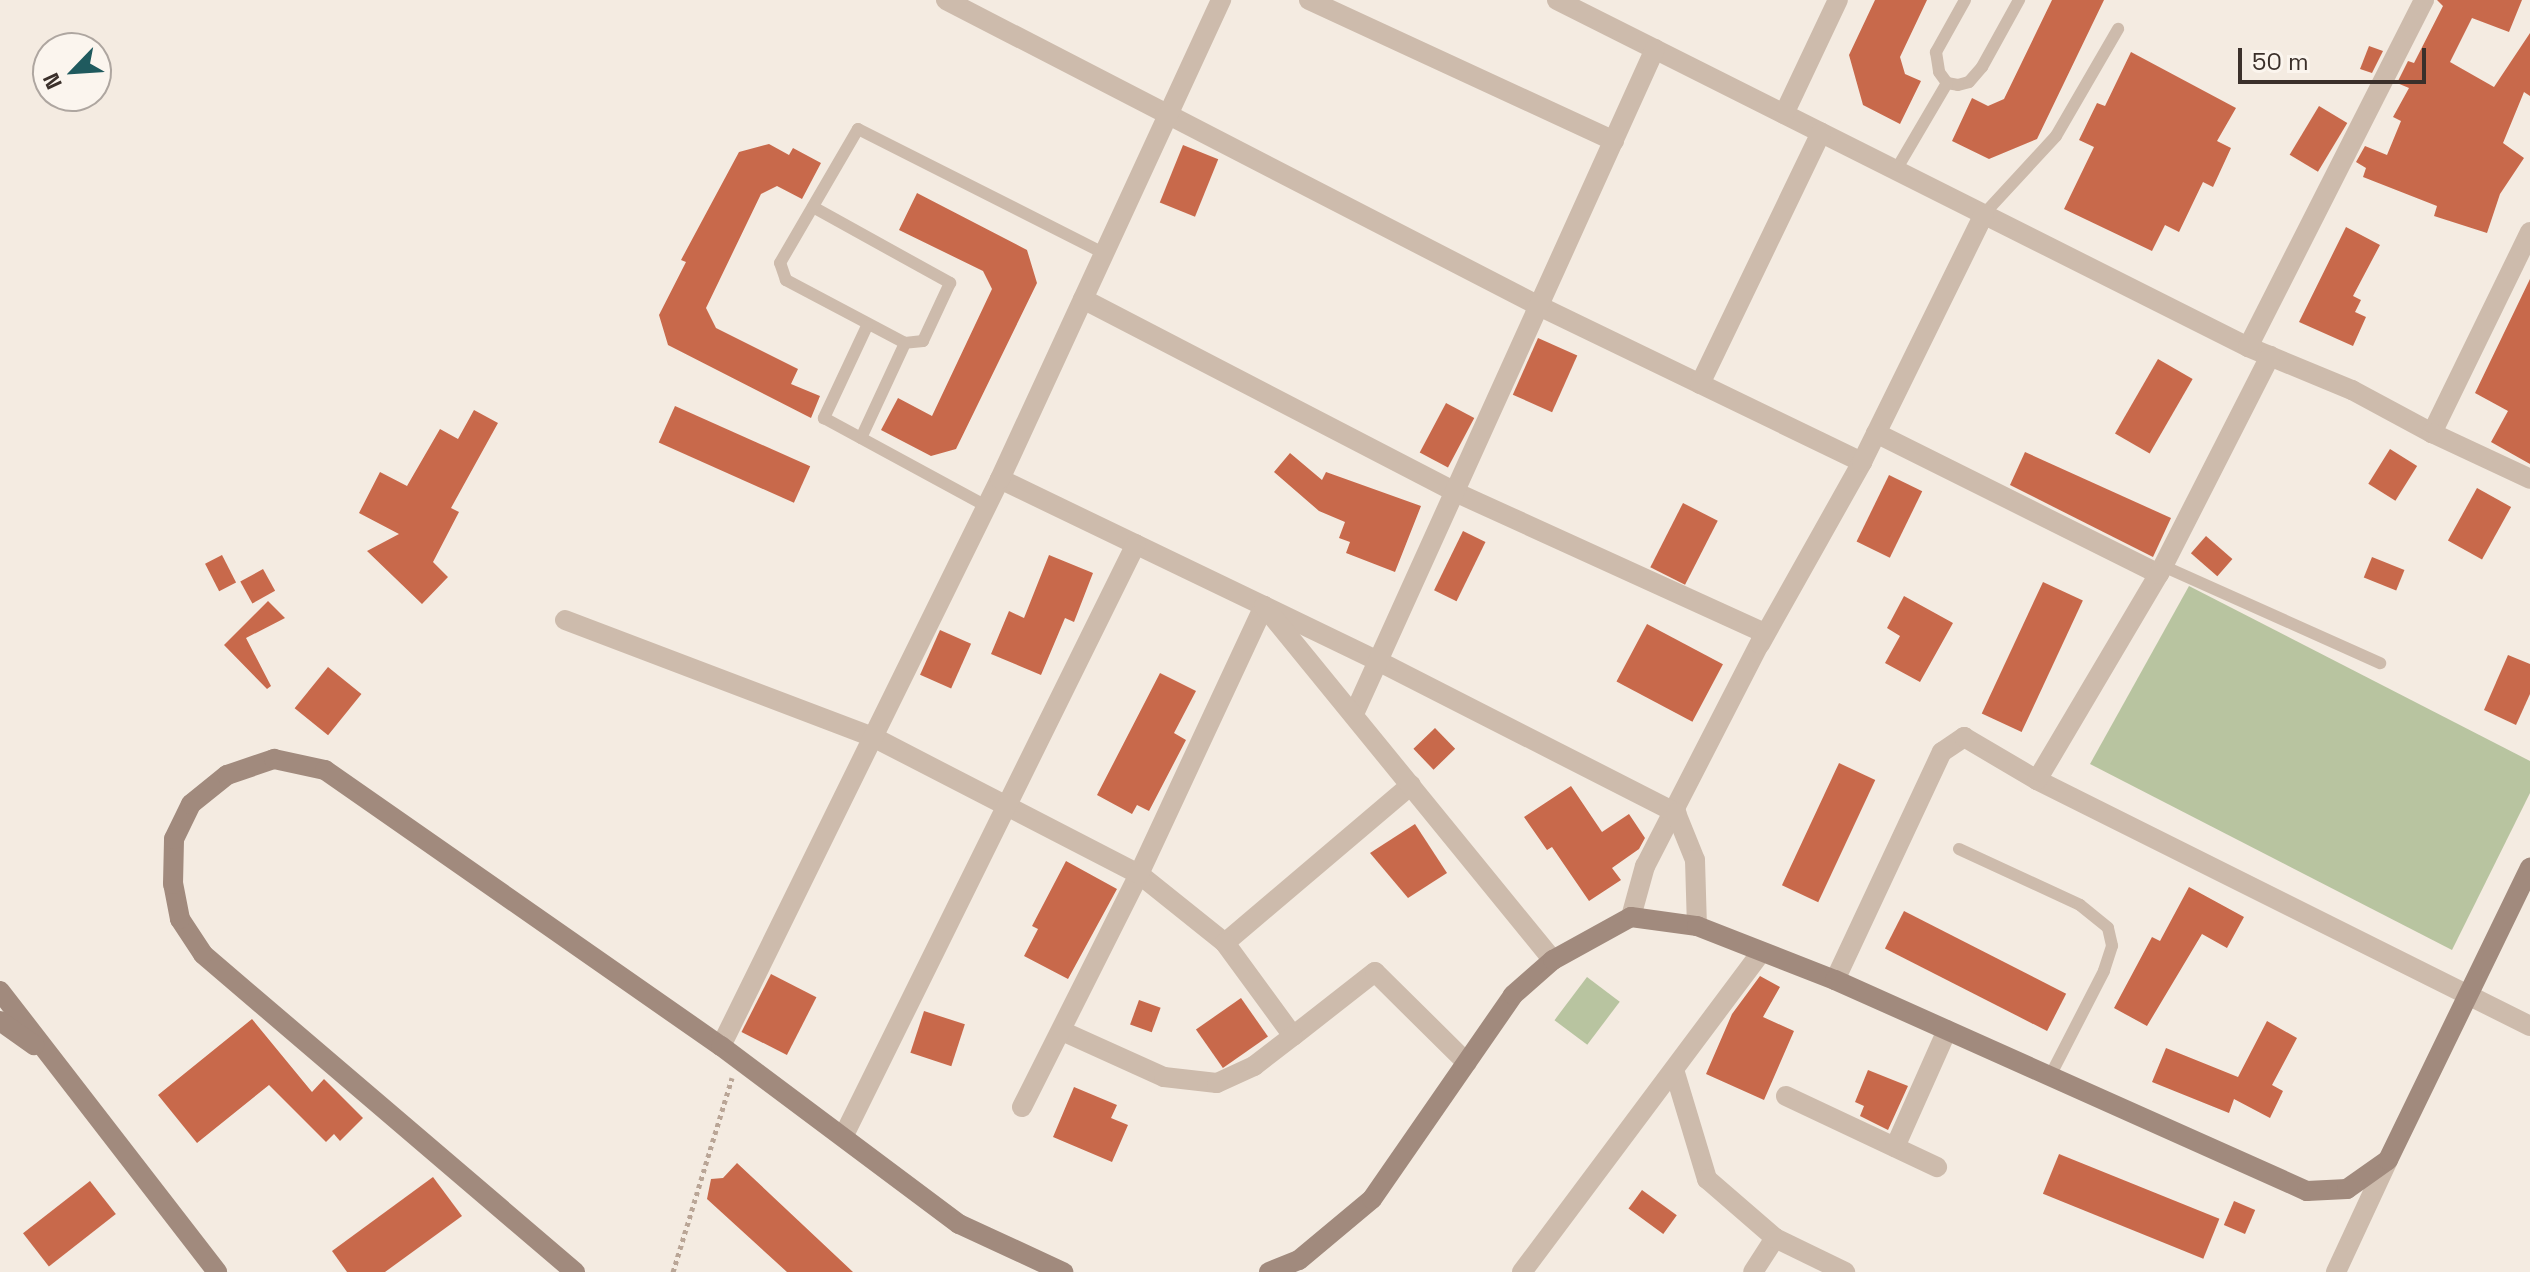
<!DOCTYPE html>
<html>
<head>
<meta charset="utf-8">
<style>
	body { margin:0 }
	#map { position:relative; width:2530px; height:1272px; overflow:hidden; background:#f4ebe1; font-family:"Space Grotesk",sans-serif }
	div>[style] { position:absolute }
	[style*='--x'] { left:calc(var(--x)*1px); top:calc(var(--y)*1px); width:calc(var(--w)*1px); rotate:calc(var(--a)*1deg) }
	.green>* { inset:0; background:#b8c4a0; transform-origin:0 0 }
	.building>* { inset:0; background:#c8694b; transform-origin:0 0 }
	.path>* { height:5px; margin-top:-2.5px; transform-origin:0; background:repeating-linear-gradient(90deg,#b9a596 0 4px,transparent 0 8px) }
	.service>* { height:12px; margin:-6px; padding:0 6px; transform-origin:6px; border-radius:6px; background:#cdbbac }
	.minor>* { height:20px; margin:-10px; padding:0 10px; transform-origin:10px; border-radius:10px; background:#cdbbac }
	.tertiary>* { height:20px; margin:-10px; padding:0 10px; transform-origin:10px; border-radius:10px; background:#cdbbac }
	.secondary>* { height:20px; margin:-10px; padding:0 10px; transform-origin:10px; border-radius:10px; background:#a18a7d }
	span { translate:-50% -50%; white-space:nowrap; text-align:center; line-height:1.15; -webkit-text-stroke:6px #fbf5ee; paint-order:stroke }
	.north { position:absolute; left:32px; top:32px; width:80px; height:80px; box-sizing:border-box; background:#fbf5ee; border:2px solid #aea6a0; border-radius:50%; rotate:245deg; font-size:22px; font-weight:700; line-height:32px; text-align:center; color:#3b302b }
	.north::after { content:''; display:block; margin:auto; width:28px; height:36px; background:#1f5a5e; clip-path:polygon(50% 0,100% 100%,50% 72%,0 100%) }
	.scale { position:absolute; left:2238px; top:48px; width:188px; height:36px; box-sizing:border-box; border:4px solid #3b302b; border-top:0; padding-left:10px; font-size:24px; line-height:28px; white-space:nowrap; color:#3b302b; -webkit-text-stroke:6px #fbf5ee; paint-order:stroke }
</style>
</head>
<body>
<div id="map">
	<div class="green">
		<div style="clip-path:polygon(2189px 586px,2530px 761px,2530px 793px,2452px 950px,2090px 764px)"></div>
		<div style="left:1587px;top:977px;width:41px;height:54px;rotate:37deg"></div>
	</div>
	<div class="building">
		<div style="clip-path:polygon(1875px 0,1927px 0,1900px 57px,1905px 74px,1921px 81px,1900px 124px,1863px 105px,1849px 55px)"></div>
		<div style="clip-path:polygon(2052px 0,2104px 0,2037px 139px,1989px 159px,1952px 141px,1972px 98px,1988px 106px,2004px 99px)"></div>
		<div style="clip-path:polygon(2437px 0,2522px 0,2509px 32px,2472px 18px,2450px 62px,2494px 87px,2530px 33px,2530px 96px,2524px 92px,2503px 143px,2524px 158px,2500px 194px,2487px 233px,2434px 216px,2437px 206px,2363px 177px,2366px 168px,2356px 162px,2365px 146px,2387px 155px,2401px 121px,2393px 117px,2409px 88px,2397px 83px,2408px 61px,2414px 63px,2443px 6px)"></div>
		<div style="clip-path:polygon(2369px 46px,2383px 51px,2372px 73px,2360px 69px)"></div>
		<div style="clip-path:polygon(2131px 52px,2236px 108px,2217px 141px,2231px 148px,2213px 187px,2203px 182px,2179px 232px,2165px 225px,2152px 251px,2064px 209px,2094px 147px,2079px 140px,2097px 103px,2105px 106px)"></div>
		<div style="left:2319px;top:106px;width:33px;height:57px;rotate:31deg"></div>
		<div style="clip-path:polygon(769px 144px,789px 155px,793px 148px,821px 163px,802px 199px,777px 186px,761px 194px,706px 308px,716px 328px,798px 369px,791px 384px,820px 396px,811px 418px,668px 345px,659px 315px,686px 262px,681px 260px,739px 152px)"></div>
		<div style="left:1183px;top:145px;width:38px;height:62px;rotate:22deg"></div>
		<div style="clip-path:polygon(917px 193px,1027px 250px,1037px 283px,956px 449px,931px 456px,881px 430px,898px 398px,932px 416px,992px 289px,983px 271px,899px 230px)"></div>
		<div style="clip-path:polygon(2346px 227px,2380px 245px,2353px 296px,2361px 300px,2355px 312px,2366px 317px,2353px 346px,2299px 322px)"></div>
		<div style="clip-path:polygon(2530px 279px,2530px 464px,2491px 442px,2508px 411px,2475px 393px)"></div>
		<div style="left:1538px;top:338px;width:43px;height:62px;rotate:24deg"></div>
		<div style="left:2158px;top:359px;width:40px;height:86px;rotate:30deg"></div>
		<div style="left:1446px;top:403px;width:32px;height:56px;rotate:28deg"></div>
		<div style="left:675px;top:406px;width:148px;height:40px;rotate:24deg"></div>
		<div style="clip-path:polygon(474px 410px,498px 423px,451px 508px,459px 512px,433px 562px,448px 577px,422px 604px,367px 551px,399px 534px,359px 513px,380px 472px,407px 486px,440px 429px,458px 439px)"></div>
		<div style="left:2390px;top:449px;width:32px;height:41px;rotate:32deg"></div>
		<div style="clip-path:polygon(2025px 452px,2171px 518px,2153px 557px,2010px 485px)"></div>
		<div style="clip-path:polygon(1290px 453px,1322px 480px,1326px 472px,1421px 506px,1395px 572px,1346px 553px,1350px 542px,1339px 538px,1345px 522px,1319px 511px,1274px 472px)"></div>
		<div style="left:1889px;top:475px;width:37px;height:74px;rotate:26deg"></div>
		<div style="left:2477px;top:488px;width:39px;height:60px;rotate:29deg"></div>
		<div style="left:1683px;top:503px;width:39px;height:72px;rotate:27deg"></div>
		<div style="left:1463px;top:531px;width:25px;height:66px;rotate:26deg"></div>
		<div style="left:2206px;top:536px;width:35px;height:23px;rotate:41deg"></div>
		<div style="left:222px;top:555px;width:31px;height:19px;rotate:63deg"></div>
		<div style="clip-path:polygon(1049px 555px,1093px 573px,1074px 622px,1065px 618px,1041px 675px,991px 654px,1009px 611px,1024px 618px)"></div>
		<div style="left:2372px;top:557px;width:35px;height:22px;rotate:22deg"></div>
		<div style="left:263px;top:569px;width:25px;height:26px;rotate:61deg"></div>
		<div style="left:2043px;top:582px;width:44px;height:145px;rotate:25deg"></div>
		<div style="clip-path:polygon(1904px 596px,1953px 623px,1920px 682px,1885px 663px,1900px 636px,1887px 628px)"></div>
		<div style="clip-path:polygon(268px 601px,285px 618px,246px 638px,271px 686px,267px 689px,224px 645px)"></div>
		<div style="left:1647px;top:624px;width:86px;height:65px;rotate:28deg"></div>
		<div style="left:940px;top:630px;width:34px;height:49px;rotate:24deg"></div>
		<div style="clip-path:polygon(2508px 655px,2530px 664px,2530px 694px,2516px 725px,2484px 710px)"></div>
		<div style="left:328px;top:667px;width:43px;height:53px;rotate:39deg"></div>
		<div style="clip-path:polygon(1160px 673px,1196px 691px,1174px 733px,1186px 740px,1149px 811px,1137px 805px,1132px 814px,1097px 795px)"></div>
		<div style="left:1435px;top:728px;width:29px;height:30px;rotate:46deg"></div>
		<div style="left:1839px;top:763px;width:40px;height:135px;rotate:25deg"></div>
		<div style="clip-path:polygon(1571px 786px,1602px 832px,1629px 814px,1645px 838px,1639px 849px,1612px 868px,1621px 880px,1589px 901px,1552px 847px,1547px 850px,1524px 817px)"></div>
		<div style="clip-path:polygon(1415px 824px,1447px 873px,1408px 898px,1370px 853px)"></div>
		<div style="clip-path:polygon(1066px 861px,1117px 889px,1068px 979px,1024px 956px,1038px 929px,1032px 926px)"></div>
		<div style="clip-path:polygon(2189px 887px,2244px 917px,2227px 948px,2202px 934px,2147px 1026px,2114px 1008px,2152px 937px,2160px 941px)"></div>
		<div style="left:1904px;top:911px;width:182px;height:42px;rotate:27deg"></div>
		<div style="left:771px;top:974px;width:51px;height:65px;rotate:27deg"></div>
		<div style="clip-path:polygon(1760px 976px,1780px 987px,1763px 1017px,1794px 1031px,1764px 1100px,1706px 1074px,1732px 1014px)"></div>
		<div style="left:1241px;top:998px;width:47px;height:55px;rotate:55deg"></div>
		<div style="left:1139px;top:1000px;width:23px;height:26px;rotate:20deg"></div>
		<div style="left:924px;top:1011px;width:43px;height:44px;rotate:18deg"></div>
		<div style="clip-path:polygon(252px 1019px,312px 1092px,324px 1079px,363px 1118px,340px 1141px,334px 1134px,326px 1142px,269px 1085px,197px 1143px,158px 1095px)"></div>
		<div style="clip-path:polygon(2267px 1021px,2297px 1038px,2272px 1085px,2283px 1091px,2270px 1118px,2234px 1099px,2229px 1113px,2152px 1082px,2166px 1048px,2238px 1077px)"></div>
		<div style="clip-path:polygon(1868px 1070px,1908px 1086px,1888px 1130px,1860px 1116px,1864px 1106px,1855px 1102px)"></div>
		<div style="clip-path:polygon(1074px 1087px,1117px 1105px,1111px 1118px,1128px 1125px,1112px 1162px,1053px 1137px)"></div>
		<div style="left:2059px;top:1154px;width:173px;height:43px;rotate:22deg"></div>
		<div style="clip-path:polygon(737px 1163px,853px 1272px,787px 1272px,707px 1199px,711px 1179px,723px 1178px)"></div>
		<div style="clip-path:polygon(433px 1177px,462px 1216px,385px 1272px,347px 1272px,332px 1251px)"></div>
		<div style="left:90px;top:1181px;width:42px;height:85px;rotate:52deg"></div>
		<div style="left:1642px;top:1190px;width:43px;height:23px;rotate:36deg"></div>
		<div style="left:2234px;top:1201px;width:23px;height:26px;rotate:23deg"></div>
	</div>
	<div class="path">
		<div style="--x:673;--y:1272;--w:203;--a:-73.1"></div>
	</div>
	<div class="service">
		<div style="--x:1965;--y:0;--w:60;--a:119.1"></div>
		<div style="--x:1936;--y:52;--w:20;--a:81"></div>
		<div style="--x:1939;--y:72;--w:14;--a:54"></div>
		<div style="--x:1947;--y:83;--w:11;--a:10"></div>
		<div style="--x:1958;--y:85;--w:11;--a:-15"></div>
		<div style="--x:1969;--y:82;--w:20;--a:-49"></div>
		<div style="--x:1982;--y:67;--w:77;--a:-61.1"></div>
		<div style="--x:1896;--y:170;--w:101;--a:-59.6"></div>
		<div style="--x:813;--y:207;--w:157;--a:29"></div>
		<div style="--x:950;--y:283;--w:64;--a:115"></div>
		<div style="--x:923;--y:341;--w:18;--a:174"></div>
		<div style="--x:905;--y:343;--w:135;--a:-152.1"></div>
		<div style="--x:786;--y:280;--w:18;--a:-109"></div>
		<div style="--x:780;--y:263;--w:155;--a:-59.8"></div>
		<div style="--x:858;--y:129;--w:275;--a:26.8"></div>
		<div style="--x:1984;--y:214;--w:106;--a:-47.3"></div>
		<div style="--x:2056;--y:136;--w:124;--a:-59.9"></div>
		<div style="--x:867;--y:326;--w:102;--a:115.1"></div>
		<div style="--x:824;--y:418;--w:184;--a:28.5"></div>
		<div style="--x:861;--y:438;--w:105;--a:-65.1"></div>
		<div style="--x:2163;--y:566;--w:238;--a:24.1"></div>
		<div style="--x:1959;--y:849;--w:133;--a:24.8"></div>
		<div style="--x:2080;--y:905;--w:36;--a:39"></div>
		<div style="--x:2108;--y:928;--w:18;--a:77"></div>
		<div style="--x:2112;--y:946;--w:26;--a:108"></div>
		<div style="--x:2104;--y:971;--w:118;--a:117.2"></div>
	</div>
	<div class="minor">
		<div style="--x:946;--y:0;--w:667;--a:27.29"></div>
		<div style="--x:1539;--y:306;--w:359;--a:25.8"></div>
		<div style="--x:1309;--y:0;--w:336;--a:24.8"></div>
		<div style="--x:1557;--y:0;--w:773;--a:26.66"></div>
		<div style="--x:2248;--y:347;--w:113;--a:22.5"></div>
		<div style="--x:2352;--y:390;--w:91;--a:28.3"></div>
		<div style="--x:1784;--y:114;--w:126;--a:-64.7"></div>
		<div style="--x:2530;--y:232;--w:224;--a:116"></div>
		<div style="--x:2432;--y:433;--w:108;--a:25.1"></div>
		<div style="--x:1083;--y:299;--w:419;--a:27.4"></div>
		<div style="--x:1455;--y:492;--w:341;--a:24.5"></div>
		<div style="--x:1765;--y:633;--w:262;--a:117.2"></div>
		<div style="--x:1645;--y:866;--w:53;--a:105.4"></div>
		<div style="--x:2248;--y:347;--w:389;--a:-63.1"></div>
		<div style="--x:1700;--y:384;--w:279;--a:-64.3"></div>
		<div style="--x:1876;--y:433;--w:316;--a:26.5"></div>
		<div style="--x:1000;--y:479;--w:420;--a:25.7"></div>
		<div style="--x:1378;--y:661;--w:335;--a:27"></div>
		<div style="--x:1676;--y:813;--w:51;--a:68"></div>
		<div style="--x:1695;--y:860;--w:66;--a:88.3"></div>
		<div style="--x:565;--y:620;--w:329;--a:20.8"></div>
		<div style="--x:873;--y:737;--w:299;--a:27.3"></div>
		<div style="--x:1139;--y:874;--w:110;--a:38.7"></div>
		<div style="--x:1760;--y:644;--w:209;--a:-60.7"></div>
		<div style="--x:1862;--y:462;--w:276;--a:-63.8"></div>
		<div style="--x:1354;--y:714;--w:730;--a:-65.65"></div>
		<div style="--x:2037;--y:780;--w:551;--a:26.52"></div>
		<div style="--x:1411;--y:785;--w:244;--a:139.7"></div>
		<div style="--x:1225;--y:943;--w:115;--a:53.8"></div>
		<div style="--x:1293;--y:1036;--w:104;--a:-38"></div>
		<div style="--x:1375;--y:972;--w:129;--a:44.7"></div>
		<div style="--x:1835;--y:980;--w:252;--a:-64.9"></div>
		<div style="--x:1942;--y:752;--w:27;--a:-34"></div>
		<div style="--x:1964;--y:737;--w:85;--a:30.5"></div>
		<div style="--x:2037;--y:780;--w:239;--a:-59.4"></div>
		<div style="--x:2159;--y:574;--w:245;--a:-63"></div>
		<div style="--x:1062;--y:1031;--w:112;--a:24.3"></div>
		<div style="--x:1164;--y:1077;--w:53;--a:6.5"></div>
		<div style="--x:1217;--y:1083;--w:41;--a:-24.7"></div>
		<div style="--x:1254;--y:1066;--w:49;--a:-37.6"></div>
		<div style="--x:721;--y:1046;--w:632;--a:-63.8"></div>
		<div style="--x:1000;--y:479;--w:528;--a:-65.23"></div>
		<div style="--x:1675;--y:1073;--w:111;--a:73.2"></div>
		<div style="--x:1707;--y:1179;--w:90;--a:40.9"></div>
		<div style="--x:1775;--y:1238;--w:40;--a:122.9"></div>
		<div style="--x:1786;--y:1096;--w:167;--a:25.2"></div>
		<div style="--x:1022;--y:1107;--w:261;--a:-63.3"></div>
		<div style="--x:1139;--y:874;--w:296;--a:-65"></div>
		<div style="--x:1264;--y:606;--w:457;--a:50.8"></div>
		<div style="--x:844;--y:1135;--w:659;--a:-63.71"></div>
		<div style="--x:1895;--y:1147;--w:128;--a:-66"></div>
		<div style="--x:1775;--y:1238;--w:78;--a:25.9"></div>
		<div style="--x:2336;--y:1272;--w:123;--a:-65.1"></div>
	</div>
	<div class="tertiary">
		<div style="--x:1522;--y:1272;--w:399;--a:-53.2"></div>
	</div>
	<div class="secondary">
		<div style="--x:0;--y:991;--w:355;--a:52.3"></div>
		<div style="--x:0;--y:1021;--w:42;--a:35.2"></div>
		<div style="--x:575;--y:1272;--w:489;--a:-139.5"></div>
		<div style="--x:203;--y:954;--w:42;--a:-123.3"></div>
		<div style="--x:180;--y:919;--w:36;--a:-101"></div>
		<div style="--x:173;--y:884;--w:45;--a:-88.7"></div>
		<div style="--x:174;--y:839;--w:39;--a:-64"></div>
		<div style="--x:191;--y:804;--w:46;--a:-38.9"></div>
		<div style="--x:227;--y:775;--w:50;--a:-18.8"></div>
		<div style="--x:274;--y:759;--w:52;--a:12.2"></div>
		<div style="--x:325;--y:770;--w:483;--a:34.9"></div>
		<div style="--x:721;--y:1046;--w:297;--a:36.8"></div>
		<div style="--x:959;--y:1224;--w:115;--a:24.8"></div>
		<div style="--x:1269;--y:1272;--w:32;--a:-22"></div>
		<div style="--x:1299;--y:1260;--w:95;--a:-39.9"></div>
		<div style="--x:1372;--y:1199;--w:248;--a:-55.3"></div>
		<div style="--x:1513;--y:995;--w:53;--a:-41.2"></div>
		<div style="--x:1553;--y:960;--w:89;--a:-28.9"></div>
		<div style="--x:1631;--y:917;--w:67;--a:7.8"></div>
		<div style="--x:1697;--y:926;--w:148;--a:21.4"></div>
		<div style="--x:1835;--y:980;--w:517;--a:24.09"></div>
		<div style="--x:2307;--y:1191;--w:40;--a:-2.9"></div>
		<div style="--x:2347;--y:1189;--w:50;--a:-35.3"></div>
		<div style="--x:2388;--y:1160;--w:325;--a:-64.1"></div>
	</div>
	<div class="north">N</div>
	<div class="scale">50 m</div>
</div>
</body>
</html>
